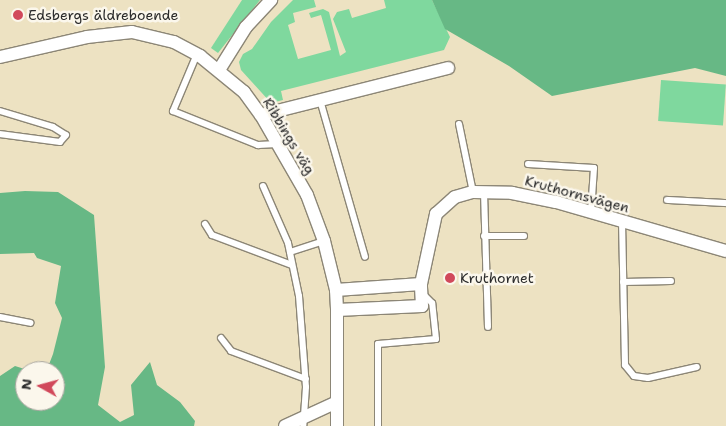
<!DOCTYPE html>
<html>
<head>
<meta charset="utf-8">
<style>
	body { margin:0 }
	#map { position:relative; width:726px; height:426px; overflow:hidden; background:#ede2c2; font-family:"Shantell Sans",sans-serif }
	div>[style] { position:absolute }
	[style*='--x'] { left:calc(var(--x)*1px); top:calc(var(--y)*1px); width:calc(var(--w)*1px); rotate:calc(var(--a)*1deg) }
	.green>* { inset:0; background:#7fd89e; transform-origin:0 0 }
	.forest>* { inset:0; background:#67b885 }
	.roads { filter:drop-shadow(1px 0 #8c8676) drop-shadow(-1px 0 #8c8676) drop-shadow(0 1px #8c8676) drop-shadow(0 -1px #8c8676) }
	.service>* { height:6px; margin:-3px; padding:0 3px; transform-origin:3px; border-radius:3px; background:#fff }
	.minor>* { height:12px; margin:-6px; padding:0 6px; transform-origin:6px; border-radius:6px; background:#fff }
	.dots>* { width:14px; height:14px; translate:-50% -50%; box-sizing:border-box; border:2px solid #fbf7ec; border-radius:50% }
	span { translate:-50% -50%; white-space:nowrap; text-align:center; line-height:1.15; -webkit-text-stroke:5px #fbf7ec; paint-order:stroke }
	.poi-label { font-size:14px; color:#2b2b2b }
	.left { translate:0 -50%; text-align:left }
	.street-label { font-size:14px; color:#2b2b2b }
	.north { position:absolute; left:15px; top:361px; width:50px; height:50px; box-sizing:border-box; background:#fbf7ec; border:1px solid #a8a59f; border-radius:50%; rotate:277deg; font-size:14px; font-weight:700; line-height:20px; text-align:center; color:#2b2b2b }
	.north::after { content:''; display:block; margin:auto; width:18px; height:22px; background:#d1495b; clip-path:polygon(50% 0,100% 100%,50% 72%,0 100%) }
</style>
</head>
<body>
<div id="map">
	<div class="green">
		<div style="clip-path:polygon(242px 0,260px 0,218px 53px,211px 48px)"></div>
		<div style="clip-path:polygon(293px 0,314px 0,316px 7px,293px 13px,295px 22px,288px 25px,298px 59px,331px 50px,321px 15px,311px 18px,309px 13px,323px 9px,329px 12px,340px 56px,346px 52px,333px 19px,337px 12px,349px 9px,352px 18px,386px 8px,384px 0,432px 0,450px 37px,444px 50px,281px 91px,283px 100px,271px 103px,241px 70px,239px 62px,243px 54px,252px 49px,271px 22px)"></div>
		<div style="left:661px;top:80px;width:65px;height:41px;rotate:4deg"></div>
	</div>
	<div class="forest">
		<div style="clip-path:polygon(432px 0,726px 0,726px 76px,695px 68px,552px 96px,509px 66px,445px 29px)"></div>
		<div style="clip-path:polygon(25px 191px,58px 192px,94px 215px,105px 367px,98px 405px,120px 422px,134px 415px,131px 385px,150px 362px,157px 385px,180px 402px,195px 421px,194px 426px,0 426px,0 376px,15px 366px,31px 371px,25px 371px,25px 401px,55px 401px,55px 371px,33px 371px,48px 367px,53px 354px,62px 318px,55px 303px,61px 266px,37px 258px,34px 253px,0 254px,0 193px)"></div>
	</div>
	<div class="roads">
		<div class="service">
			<div style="--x:197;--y:54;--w:62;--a:112.8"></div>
			<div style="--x:173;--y:111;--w:92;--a:21.8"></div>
			<div style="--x:258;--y:145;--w:19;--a:-3"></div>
			<div style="--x:320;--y:100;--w:163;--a:74"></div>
			<div style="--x:0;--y:111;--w:55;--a:16.8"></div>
			<div style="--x:53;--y:127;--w:15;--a:32"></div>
			<div style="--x:66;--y:135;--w:9;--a:131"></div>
			<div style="--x:60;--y:142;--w:61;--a:-172.4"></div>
			<div style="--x:459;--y:124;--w:69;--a:78.4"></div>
			<div style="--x:528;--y:164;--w:66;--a:3.5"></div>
			<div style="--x:594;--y:168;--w:44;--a:93.9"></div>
			<div style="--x:263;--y:186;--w:62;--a:66.3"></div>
			<div style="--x:288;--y:243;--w:54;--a:78.3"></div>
			<div style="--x:299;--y:296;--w:91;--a:85.6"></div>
			<div style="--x:306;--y:387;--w:39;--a:94"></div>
			<div style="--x:484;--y:192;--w:135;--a:88.3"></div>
			<div style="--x:667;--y:200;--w:59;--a:2.9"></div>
			<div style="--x:622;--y:221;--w:144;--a:88.8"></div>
			<div style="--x:625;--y:365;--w:14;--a:51"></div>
			<div style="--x:634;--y:376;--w:14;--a:8"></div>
			<div style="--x:648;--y:378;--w:50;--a:-12.7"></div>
			<div style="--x:205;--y:224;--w:13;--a:58"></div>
			<div style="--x:212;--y:235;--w:85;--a:20.6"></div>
			<div style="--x:484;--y:236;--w:40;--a:0"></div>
			<div style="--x:290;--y:252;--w:36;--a:-18"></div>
			<div style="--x:623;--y:282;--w:48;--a:-1.2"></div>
			<div style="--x:0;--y:317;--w:31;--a:11"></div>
			<div style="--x:221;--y:338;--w:16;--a:52"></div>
			<div style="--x:231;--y:351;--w:80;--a:20.5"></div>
			<div style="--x:378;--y:426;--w:82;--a:-90"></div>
			<div style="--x:378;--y:344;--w:58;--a:-4.9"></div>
			<div style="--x:436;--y:339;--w:36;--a:-96"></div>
			<div style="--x:432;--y:303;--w:13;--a:-135"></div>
		</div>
		<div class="minor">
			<div style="--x:0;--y:57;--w:89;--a:-12.9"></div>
			<div style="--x:87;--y:37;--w:45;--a:-6.3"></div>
			<div style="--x:132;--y:32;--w:43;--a:13.4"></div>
			<div style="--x:174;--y:42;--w:30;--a:28"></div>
			<div style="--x:200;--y:56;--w:57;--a:39.3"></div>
			<div style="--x:244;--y:92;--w:29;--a:54"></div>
			<div style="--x:261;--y:115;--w:92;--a:60.1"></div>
			<div style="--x:307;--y:195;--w:49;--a:69.7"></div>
			<div style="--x:324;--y:241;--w:50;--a:76.2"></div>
			<div style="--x:336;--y:290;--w:20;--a:87"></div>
			<div style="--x:337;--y:310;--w:116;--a:90"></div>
			<div style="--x:219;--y:70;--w:51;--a:-57.9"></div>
			<div style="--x:246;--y:27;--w:37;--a:-47"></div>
			<div style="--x:261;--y:115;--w:193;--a:-14.1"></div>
			<div style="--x:336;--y:290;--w:85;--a:-4"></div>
			<div style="--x:337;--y:310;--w:85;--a:-2.7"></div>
			<div style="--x:422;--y:306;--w:22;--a:-93"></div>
			<div style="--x:421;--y:284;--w:72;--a:-77.9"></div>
			<div style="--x:436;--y:214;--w:25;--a:-42"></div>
			<div style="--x:455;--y:197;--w:19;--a:-16"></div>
			<div style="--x:473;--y:192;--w:39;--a:1"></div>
			<div style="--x:512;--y:193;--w:45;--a:11.6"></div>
			<div style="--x:556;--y:202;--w:177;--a:16.1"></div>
			<div style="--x:285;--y:426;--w:57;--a:-24.8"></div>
		</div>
	</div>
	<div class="dots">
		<div style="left:18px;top:15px;background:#d1495b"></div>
		<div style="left:450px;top:278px;background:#d1495b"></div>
	</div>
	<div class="poi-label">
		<span class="left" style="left:28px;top:15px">Edsbergs äldreboende</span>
		<span class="left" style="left:460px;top:278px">Kruthornet</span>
	</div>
	<div class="street-label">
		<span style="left:289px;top:136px;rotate:59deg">Ribbings väg</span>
		<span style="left:577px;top:194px;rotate:15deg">Kruthornsvägen</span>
	</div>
	<div class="north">N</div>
</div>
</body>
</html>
